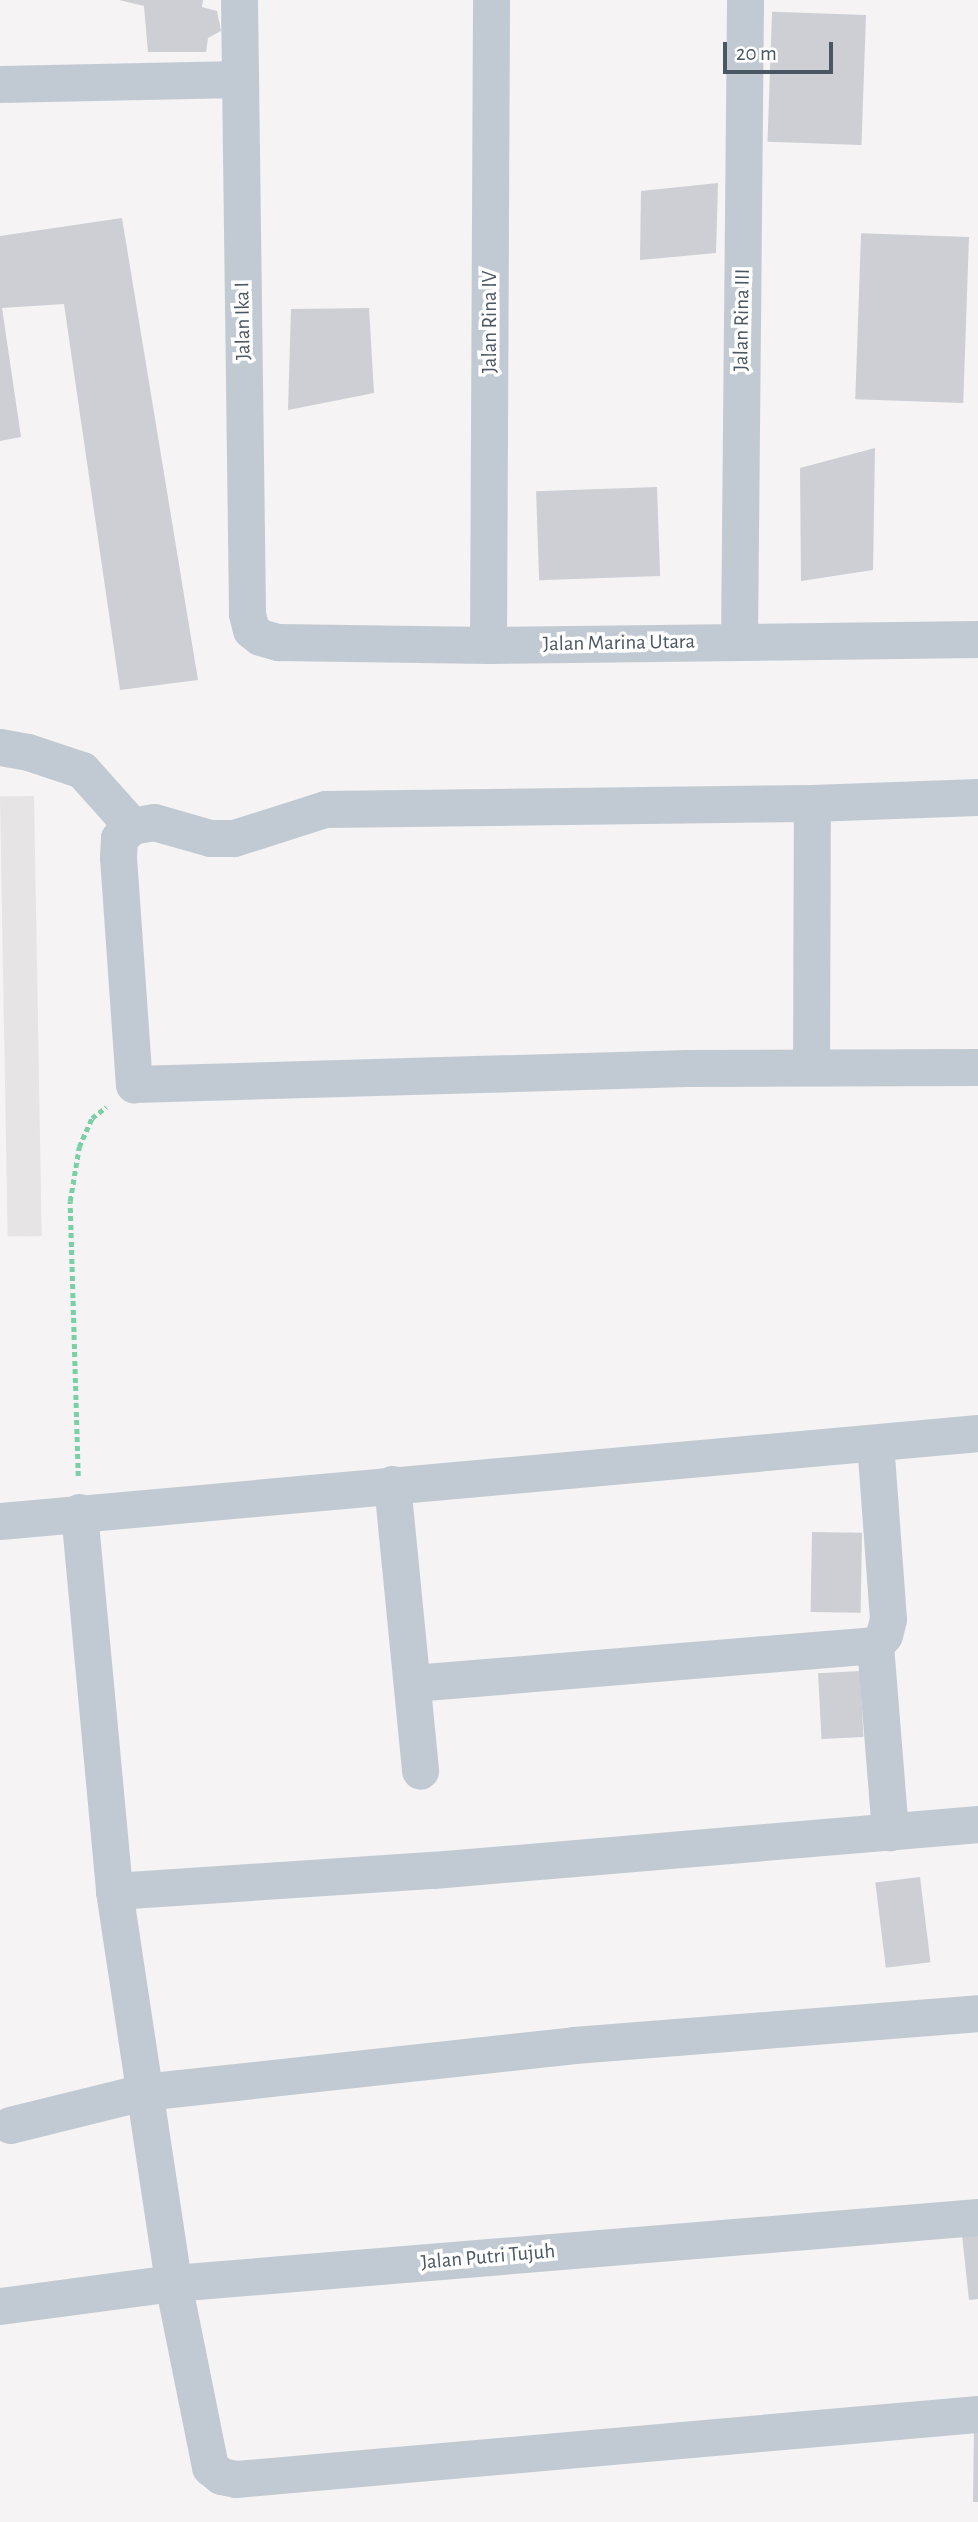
<!DOCTYPE html>
<html>
<head>
<meta charset="utf-8">
<style>
	body { margin:0 }
	#map { position:relative; width:978px; height:2522px; overflow:hidden; background:#f5f3f3; font-family:"Alegreya Sans",sans-serif }
	div>[style] { position:absolute }
	[style*='--x'] { left:calc(var(--x)*1px); top:calc(var(--y)*1px); width:calc(var(--w)*1px); rotate:calc(var(--a)*1deg) }
	.education>* { inset:0; background:#e6e4e5; transform-origin:0 0 }
	.building>* { inset:0; background:#cdcfd5; transform-origin:0 0 }
	.path>* { height:4.5px; margin-top:-2.25px; transform-origin:0; background:repeating-linear-gradient(90deg,#7ad0a6 0 5px,transparent 0 8.5px) }
	.street>* { height:37px; margin:-18.5px; padding:0 18.5px; transform-origin:18.5px; border-radius:18.5px; background:#c1cad2 }
	span { translate:-50% -50%; white-space:nowrap; text-align:center; line-height:1.15; -webkit-text-stroke:7px #fff; paint-order:stroke }
	.street-label { font-size:21px; color:#4a5661 }
	.scale { position:absolute; left:723px; top:42px; width:110px; height:32px; box-sizing:border-box; border:4px solid #4a5661; border-top:0; padding-left:9px; font-size:21px; line-height:24px; white-space:nowrap; color:#4a5661; -webkit-text-stroke:5px #fff; paint-order:stroke }
</style>
</head>
<body>
<div id="map">
	<div class="education">
		<div style="left:34px;top:796px;width:440px;height:34px;rotate:89deg"></div>
	</div>
	<div class="building">
		<div style="clip-path:polygon(119px 0,203px 0,202px 7px,217px 11px,221px 31px,208px 38px,206px 52px,148px 52px,144px 6px)"></div>
		<div style="left:866px;top:15px;width:130px;height:94px;rotate:92deg"></div>
		<div style="clip-path:polygon(718px 183px,716px 253px,640px 260px,641px 191px)"></div>
		<div style="clip-path:polygon(122px 218px,198px 680px,120px 690px,64px 304px,2px 308px,21px 437px,0 441px,0 236px)"></div>
		<div style="left:969px;top:237px;width:166px;height:108px;rotate:92deg"></div>
		<div style="clip-path:polygon(369px 308px,374px 393px,288px 410px,291px 309px)"></div>
		<div style="clip-path:polygon(875px 448px,873px 570px,801px 581px,800px 468px)"></div>
		<div style="left:657px;top:487px;width:89px;height:121px;rotate:88deg"></div>
		<div style="left:812px;top:1532px;width:50px;height:80px;rotate:1deg"></div>
		<div style="left:860px;top:1671px;width:66px;height:42px;rotate:87deg"></div>
		<div style="left:920px;top:1877px;width:86px;height:45px;rotate:83deg"></div>
		<div style="clip-path:polygon(978px 2233px,978px 2299px,969px 2300px,962px 2235px)"></div>
		<div style="clip-path:polygon(974px 2423px,978px 2423px,978px 2502px,973px 2502px)"></div>
	</div>
	<div class="path">
		<div style="--x:78;--y:1476;--w:275;--a:-91.7"></div>
		<div style="--x:70;--y:1201;--w:55;--a:-80.5"></div>
		<div style="--x:79;--y:1147;--w:32;--a:-66"></div>
		<div style="--x:92;--y:1118;--w:18;--a:-38"></div>
	</div>
	<div class="street">
		<div style="--x:239;--y:0;--w:614;--a:89.25"></div>
		<div style="--x:247;--y:614;--w:16;--a:76"></div>
		<div style="--x:251;--y:630;--w:11;--a:38"></div>
		<div style="--x:260;--y:637;--w:19;--a:16"></div>
		<div style="--x:278;--y:642;--w:210;--a:0.8"></div>
		<div style="--x:488;--y:645;--w:490;--a:-0.7"></div>
		<div style="--x:0;--y:84;--w:240;--a:-1.2"></div>
		<div style="--x:739;--y:641;--w:641;--a:-89.46"></div>
		<div style="--x:488;--y:645;--w:645;--a:-89.73"></div>
		<div style="--x:0;--y:747;--w:28;--a:10"></div>
		<div style="--x:28;--y:752;--w:57;--a:18.4"></div>
		<div style="--x:82;--y:770;--w:75;--a:48.2"></div>
		<div style="--x:978;--y:797;--w:166;--a:177.9"></div>
		<div style="--x:812;--y:803;--w:487;--a:179.3"></div>
		<div style="--x:325;--y:809;--w:96;--a:162.3"></div>
		<div style="--x:234;--y:838;--w:24;--a:180"></div>
		<div style="--x:210;--y:838;--w:58;--a:-164.1"></div>
		<div style="--x:154;--y:822;--w:22;--a:170"></div>
		<div style="--x:132;--y:826;--w:18;--a:137"></div>
		<div style="--x:119;--y:838;--w:19;--a:93"></div>
		<div style="--x:118;--y:857;--w:228;--a:86"></div>
		<div style="--x:134;--y:1084;--w:552;--a:-1.66"></div>
		<div style="--x:686;--y:1068;--w:292;--a:-0.2"></div>
		<div style="--x:811;--y:1067;--w:264;--a:-89.8"></div>
		<div style="--x:392;--y:1484;--w:288;--a:84.4"></div>
		<div style="--x:79;--y:1512;--w:381;--a:84.7"></div>
		<div style="--x:114;--y:1891;--w:396;--a:81.4"></div>
		<div style="--x:173;--y:2283;--w:188;--a:78.6"></div>
		<div style="--x:210;--y:2467;--w:14;--a:39"></div>
		<div style="--x:221;--y:2476;--w:15;--a:11"></div>
		<div style="--x:236;--y:2479;--w:745;--a:-5.01"></div>
		<div style="--x:0;--y:1521;--w:982;--a:-5.14"></div>
		<div style="--x:875;--y:1645;--w:188;--a:85.4"></div>
		<div style="--x:413;--y:1683;--w:464;--a:-4.7"></div>
		<div style="--x:875;--y:1645;--w:13;--a:-48"></div>
		<div style="--x:884;--y:1635;--w:16;--a:-76"></div>
		<div style="--x:888;--y:1619;--w:176;--a:-94.2"></div>
		<div style="--x:114;--y:1891;--w:320;--a:-3.8"></div>
		<div style="--x:433;--y:1870;--w:547;--a:-4.82"></div>
		<div style="--x:10;--y:2125;--w:137;--a:-13.9"></div>
		<div style="--x:143;--y:2092;--w:434;--a:-6.2"></div>
		<div style="--x:574;--y:2045;--w:405;--a:-4.5"></div>
		<div style="--x:0;--y:2306;--w:175;--a:-7.6"></div>
		<div style="--x:173;--y:2283;--w:808;--a:-4.69"></div>
	</div>
	<div class="street-label">
		<span style="left:742px;top:320px;rotate:-89deg">Jalan Rina III</span>
		<span style="left:243px;top:321px;rotate:-91deg">Jalan Ika I</span>
		<span style="left:490px;top:322px;rotate:-90deg">Jalan Rina IV</span>
		<span style="left:619px;top:643px;rotate:-1deg">Jalan Marina Utara</span>
		<span style="left:488px;top:2257px;rotate:-5deg">Jalan Putri Tujuh</span>
	</div>
	<div class="scale">20 m</div>
</div>
</body>
</html>
